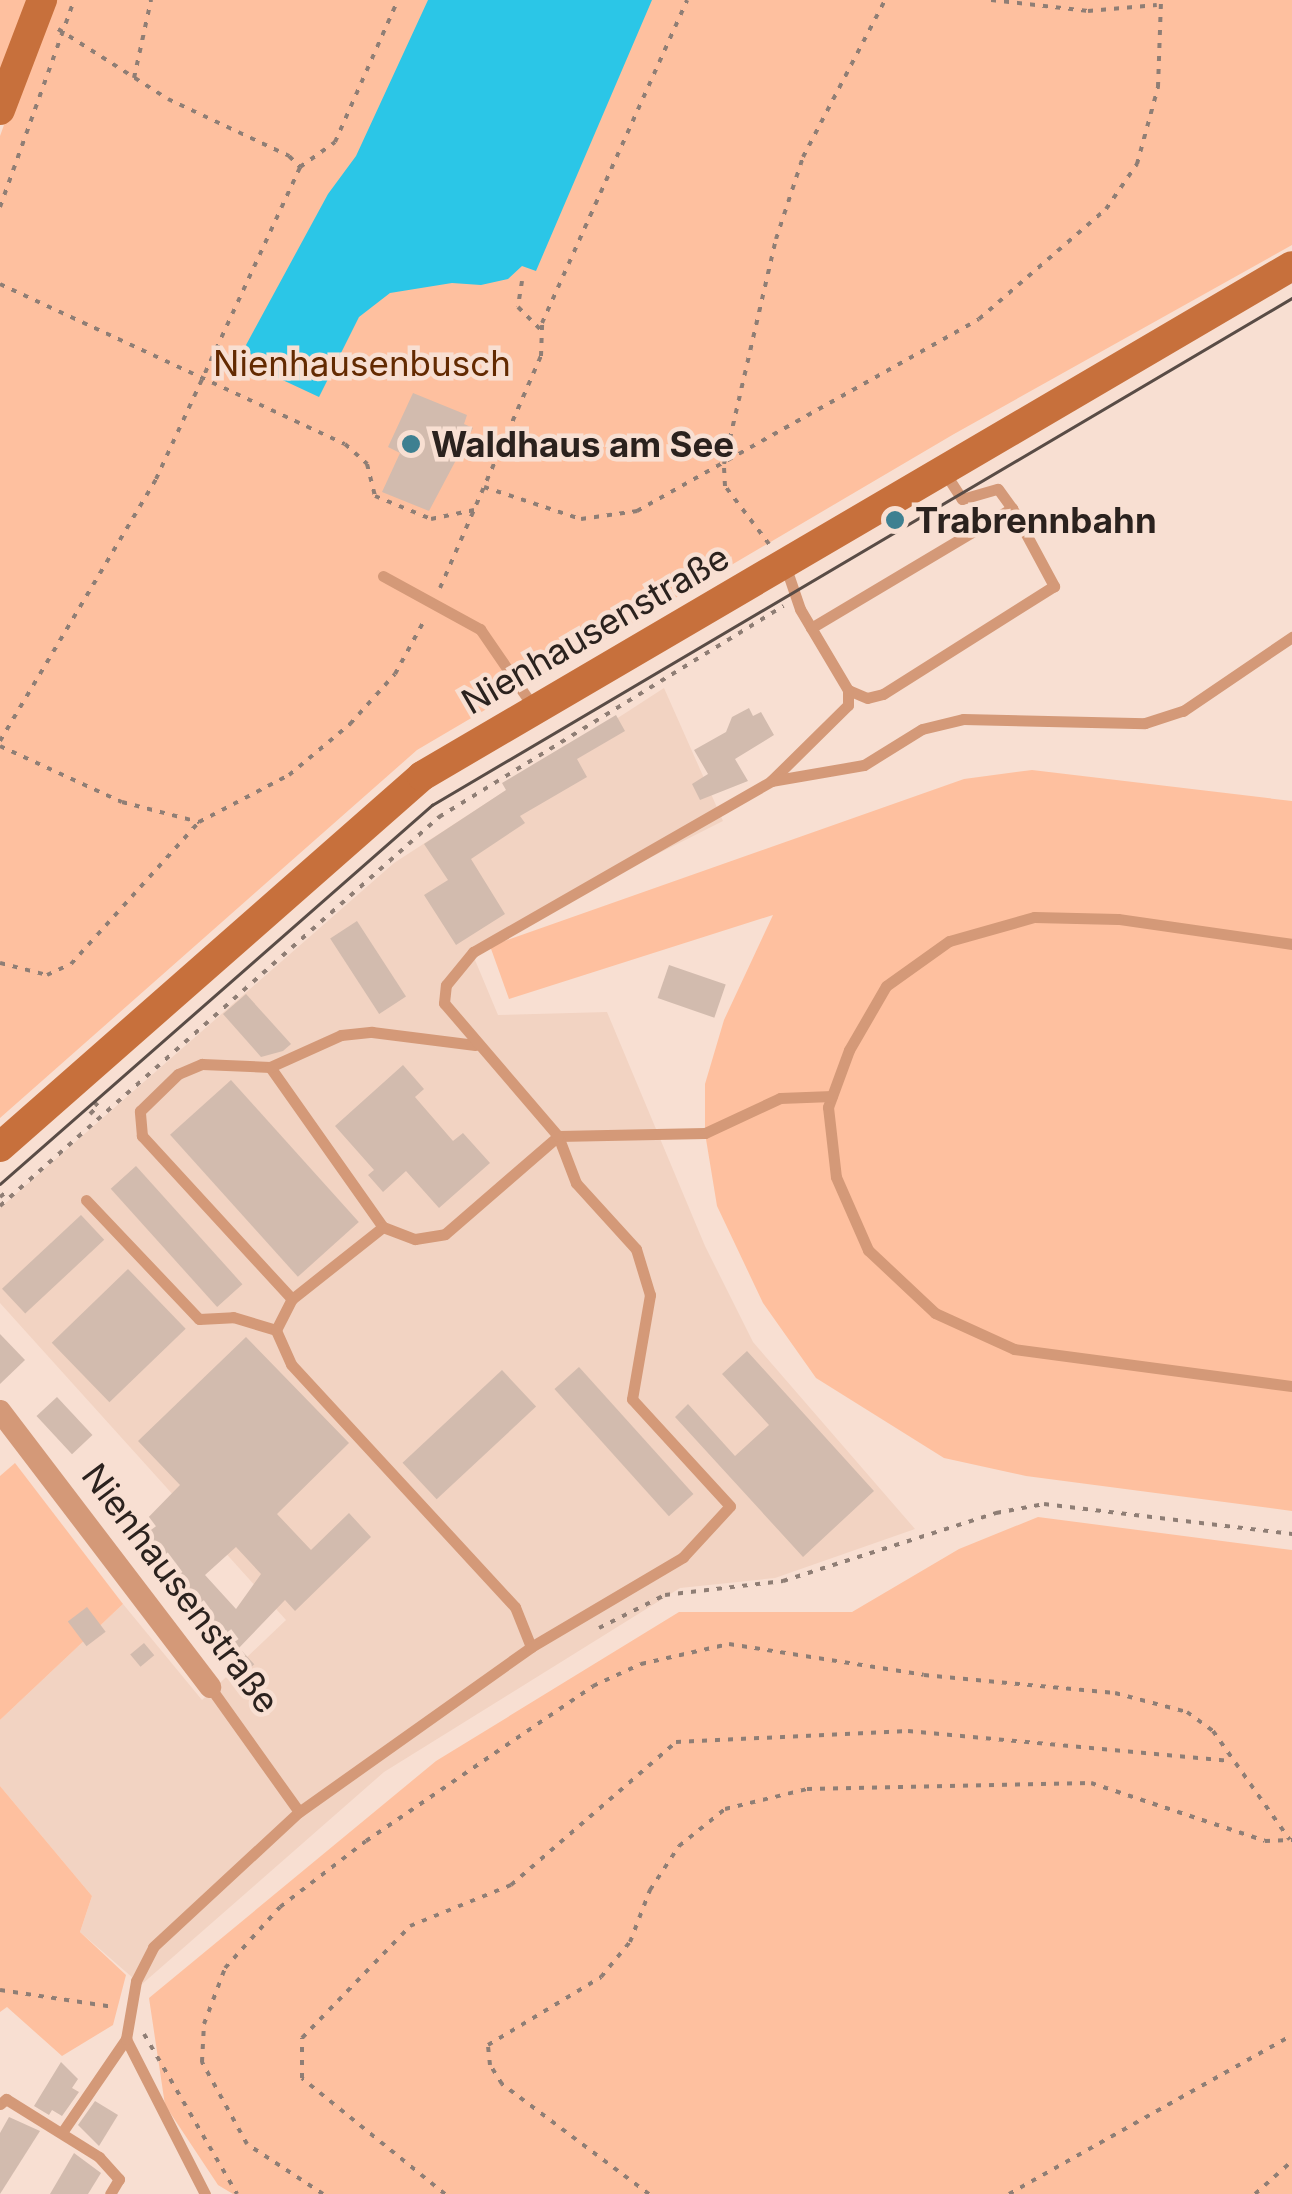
<!DOCTYPE html>
<html>
<head>
<meta charset="utf-8">
<style>
	body { margin:0 }
	#map { position:relative; width:1292px; height:2194px; overflow:hidden; background:#f8dfd2; font-family:Inter,sans-serif }
	div>[style] { position:absolute }
	[style*='--x'] { left:calc(var(--x)*1px); top:calc(var(--y)*1px); width:calc(var(--w)*1px); rotate:calc(var(--a)*1deg) }
	.built>* { inset:0; background:#f2d3c2 }
	.green>* { inset:0; background:#fec09f }
	.water>* { inset:0; background:#2bc6e7 }
	.building>* { inset:0; background:#d2bbae; transform-origin:0 0 }
	.path>* { height:4px; margin-top:-2px; transform-origin:0; background:repeating-linear-gradient(90deg,#8f7e75 0 5px,transparent 0 13px) }
	.lane>* { height:11px; margin:-5.5px; padding:0 5.5px; transform-origin:5.5px; border-radius:5.5px; background:#d49978 }
	.street>* { height:22px; margin:-11px; padding:0 11px; transform-origin:11px; border-radius:11px; background:#d49978 }
	.secondary>* { height:30px; margin:-15px; padding:0 15px; transform-origin:15px; border-radius:15px; background:#c7703c }
	.tram>* { height:2.5px; margin:-1.25px; padding:0 1.25px; transform-origin:1.25px; border-radius:1.25px; background:#594c46 }
	.dots>* { width:28px; height:28px; translate:-50% -50%; box-sizing:border-box; border:5px solid #f8dfd2; border-radius:50% }
	span { translate:-50% -50%; white-space:nowrap; text-align:center; line-height:1.15; -webkit-text-stroke:9px #f8dfd2; paint-order:stroke }
	.park-label { font-size:35px; color:#632a01 }
	.poi-label { font-size:35px; color:#2b221e; font-weight:700 }
	.left { translate:0 -50%; text-align:left }
	.street-label { font-size:35px; color:#2b221e }
</style>
</head>
<body>
<div id="map">
	<div class="built">
		<div style="clip-path:polygon(664px 688px,723px 821px,470px 948px,498px 1015px,607px 1012px,705px 1246px,753px 1342px,915px 1529px,775px 1578px,680px 1588px,384px 1772px,141px 1985px,80px 1932px,92px 1896px,0 1786px,0 1720px,123px 1604px,202px 1700px,286px 1620px,0 1303px,0 1208px,394px 863px)"></div>
	</div>
	<div class="green">
		<div style="clip-path:polygon(0 0,30px 0,0 81px)"></div>
		<div style="clip-path:polygon(49px 0,1292px 0,1292px 245px,954px 434px,417px 750px,0 1118px,0 136px)"></div>
		<div style="clip-path:polygon(1032px 770px,1292px 801px,1292px 1511px,1026px 1476px,944px 1458px,816px 1378px,763px 1303px,717px 1206px,705px 1133px,705px 1084px,724px 1020px,773px 915px,509px 999px,490px 946px,964px 779px)"></div>
		<div style="clip-path:polygon(15px 1463px,123px 1604px,0 1720px,0 1476px)"></div>
		<div style="clip-path:polygon(1038px 1517px,1292px 1550px,1292px 2194px,233px 2194px,218px 2185px,165px 2105px,149px 1998px,436px 1761px,679px 1612px,852px 1612px,959px 1549px)"></div>
		<div style="clip-path:polygon(0 1786px,92px 1896px,80px 1932px,126px 1975px,113px 2025px,62px 2056px,7px 2007px,0 2012px)"></div>
	</div>
	<div class="water">
		<div style="clip-path:polygon(428px 0,652px 0,536px 271px,522px 266px,508px 279px,481px 285px,452px 283px,390px 293px,359px 317px,319px 397px,259px 369px,246px 345px,328px 194px,356px 156px)"></div>
	</div>
	<div class="building">
		<div style="clip-path:polygon(413px 393px,467px 415px,464px 424px,473px 428px,429px 511px,382px 492px,400px 453px,388px 447px)"></div>
		<div style="clip-path:polygon(749px 708px,753px 716px,761px 712px,774px 735px,735px 759px,748px 781px,700px 800px,692px 784px,708px 774px,694px 750px,726px 732px,732px 717px)"></div>
		<div style="clip-path:polygon(616px 715px,625px 731px,577px 759px,587px 777px,520px 816px,525px 823px,471px 859px,505px 914px,456px 945px,424px 895px,448px 880px,424px 844px,506px 790px,502px 783px)"></div>
		<div style="left:357px;top:921px;width:90px;height:32px;rotate:57deg"></div>
		<div style="left:669px;top:965px;width:60px;height:35px;rotate:19deg"></div>
		<div style="clip-path:polygon(246px 994px,291px 1044px,283px 1051px,261px 1057px,223px 1014px)"></div>
		<div style="clip-path:polygon(403px 1065px,424px 1089px,415px 1097px,453px 1141px,463px 1133px,490px 1163px,439px 1208px,406px 1171px,383px 1192px,368px 1175px,374px 1170px,335px 1126px)"></div>
		<div style="left:231px;top:1080px;width:191px;height:82px;rotate:48deg"></div>
		<div style="left:136px;top:1166px;width:159px;height:34px;rotate:48deg"></div>
		<div style="left:81px;top:1215px;width:34px;height:108px;rotate:47deg"></div>
		<div style="left:128px;top:1269px;width:83px;height:106px;rotate:46deg"></div>
		<div style="clip-path:polygon(0 1334px,25px 1360px,0 1384px)"></div>
		<div style="clip-path:polygon(evenodd,246px 1337px,349px 1443px,277px 1514px,311px 1550px,349px 1513px,371px 1537px,295px 1611px,285px 1600px,236px 1651px,136px 1530px,180px 1485px,138px 1441px,246px 1337px,236px 1547px,261px 1574px,236px 1609px,205px 1575px,236px 1547px)"></div>
		<div style="clip-path:polygon(747px 1351px,874px 1491px,803px 1557px,675px 1417px,688px 1404px,735px 1456px,769px 1425px,722px 1374px)"></div>
		<div style="left:579px;top:1367px;width:171px;height:33px;rotate:48deg"></div>
		<div style="left:502px;top:1370px;width:50px;height:136px;rotate:47deg"></div>
		<div style="left:57px;top:1397px;width:52px;height:28px;rotate:47deg"></div>
		<div style="left:87px;top:1607px;width:31px;height:24px;rotate:53deg"></div>
		<div style="left:144px;top:1643px;width:16px;height:18px;rotate:50deg"></div>
		<div style="left:242px;top:1651px;width:18px;height:18px;rotate:47deg"></div>
		<div style="clip-path:polygon(61px 2062px,78px 2079px,72px 2088px,79px 2092px,62px 2116px,52px 2110px,49px 2115px,34px 2106px)"></div>
		<div style="clip-path:polygon(95px 2101px,118px 2115px,99px 2146px,78px 2125px)"></div>
		<div style="clip-path:polygon(9px 2117px,40px 2131px,0 2194px,0 2133px)"></div>
		<div style="clip-path:polygon(74px 2153px,101px 2173px,88px 2194px,50px 2194px)"></div>
	</div>
	<div class="path">
		<div style="--x:991;--y:0;--w:98;--a:6.5"></div>
		<div style="--x:1088;--y:11;--w:69;--a:-5"></div>
		<div style="--x:58;--y:29;--w:130;--a:32.5"></div>
		<div style="--x:168;--y:99;--w:134;--a:25.2"></div>
		<div style="--x:289;--y:156;--w:16;--a:45"></div>
		<div style="--x:134;--y:78;--w:80;--a:-77.7"></div>
		<div style="--x:0;--y:207;--w:220;--a:-70.3"></div>
		<div style="--x:522;--y:281;--w:26;--a:99"></div>
		<div style="--x:518;--y:307;--w:34;--a:45"></div>
		<div style="--x:0;--y:284;--w:380;--a:24.9"></div>
		<div style="--x:345;--y:444;--w:30;--a:42"></div>
		<div style="--x:367;--y:464;--w:33;--a:76"></div>
		<div style="--x:375;--y:496;--w:61;--a:22.3"></div>
		<div style="--x:431;--y:519;--w:44;--a:-11.8"></div>
		<div style="--x:484;--y:487;--w:102;--a:18.3"></div>
		<div style="--x:581;--y:519;--w:57;--a:-8.1"></div>
		<div style="--x:637;--y:511;--w:392;--a:-29.3"></div>
		<div style="--x:979;--y:319;--w:168;--a:-40.9"></div>
		<div style="--x:1106;--y:209;--w:55;--a:-55.4"></div>
		<div style="--x:1137;--y:164;--w:80;--a:-74.7"></div>
		<div style="--x:1158;--y:87;--w:87;--a:-88"></div>
		<div style="--x:769;--y:544;--w:73;--a:-127.2"></div>
		<div style="--x:725;--y:486;--w:22;--a:-93"></div>
		<div style="--x:724;--y:464;--w:231;--a:-77"></div>
		<div style="--x:776;--y:239;--w:86;--a:-71.8"></div>
		<div style="--x:803;--y:157;--w:177;--a:-62.4"></div>
		<div style="--x:440;--y:588;--w:253;--a:-66.5"></div>
		<div style="--x:541;--y:356;--w:33;--a:-88"></div>
		<div style="--x:542;--y:323;--w:354;--a:-65.8"></div>
		<div style="--x:0;--y:741;--w:305;--a:-59.2"></div>
		<div style="--x:156;--y:479;--w:344;--a:-65.2"></div>
		<div style="--x:300;--y:167;--w:43;--a:-35.5"></div>
		<div style="--x:335;--y:142;--w:155;--a:-66.1"></div>
		<div style="--x:0;--y:746;--w:134;--a:24.7"></div>
		<div style="--x:122;--y:802;--w:80;--a:14.6"></div>
		<div style="--x:0;--y:963;--w:49;--a:14.3"></div>
		<div style="--x:47;--y:975;--w:26;--a:-25"></div>
		<div style="--x:71;--y:964;--w:191;--a:-48"></div>
		<div style="--x:199;--y:822;--w:102;--a:-27.6"></div>
		<div style="--x:289;--y:775;--w:80;--a:-39.9"></div>
		<div style="--x:350;--y:724;--w:67;--a:-48"></div>
		<div style="--x:395;--y:674;--w:63;--a:-61.4"></div>
		<div style="--x:90;--y:1114;--w:11;--a:-45"></div>
		<div style="--x:98;--y:1106;--w:7;--a:-135"></div>
		<div style="--x:0;--y:1197;--w:6;--a:-39"></div>
		<div style="--x:0;--y:1206;--w:587;--a:-41.54"></div>
		<div style="--x:439;--y:817;--w:404;--a:-31.5"></div>
		<div style="--x:599;--y:1628;--w:74;--a:-26.6"></div>
		<div style="--x:665;--y:1595;--w:119;--a:-6.8"></div>
		<div style="--x:783;--y:1581;--w:224;--a:-17.7"></div>
		<div style="--x:996;--y:1513;--w:49;--a:-10.6"></div>
		<div style="--x:1044;--y:1504;--w:250;--a:6.9"></div>
		<div style="--x:0;--y:1990;--w:115;--a:8.5"></div>
		<div style="--x:144;--y:2034;--w:185;--a:59.8"></div>
		<div style="--x:323;--y:2194;--w:91;--a:-146.7"></div>
		<div style="--x:247;--y:2144;--w:94;--a:-118.8"></div>
		<div style="--x:202;--y:2062;--w:38;--a:-87"></div>
		<div style="--x:204;--y:2024;--w:60;--a:-69.4"></div>
		<div style="--x:225;--y:1968;--w:82;--a:-48"></div>
		<div style="--x:280;--y:1907;--w:108;--a:-37.5"></div>
		<div style="--x:366;--y:1841;--w:275;--a:-34.3"></div>
		<div style="--x:593;--y:1686;--w:53;--a:-24.6"></div>
		<div style="--x:641;--y:1664;--w:90;--a:-12.8"></div>
		<div style="--x:729;--y:1644;--w:197;--a:9"></div>
		<div style="--x:924;--y:1675;--w:192;--a:5.4"></div>
		<div style="--x:1115;--y:1693;--w:74;--a:14.8"></div>
		<div style="--x:1187;--y:1712;--w:32;--a:36"></div>
		<div style="--x:1213;--y:1731;--w:133;--a:54.8"></div>
		<div style="--x:445;--y:2194;--w:184;--a:-141"></div>
		<div style="--x:302;--y:2078;--w:40;--a:-90"></div>
		<div style="--x:302;--y:2038;--w:156;--a:-46"></div>
		<div style="--x:410;--y:1926;--w:109;--a:-22.1"></div>
		<div style="--x:511;--y:1885;--w:218;--a:-40.9"></div>
		<div style="--x:676;--y:1742;--w:232;--a:-2.7"></div>
		<div style="--x:908;--y:1731;--w:324;--a:5.3"></div>
		<div style="--x:649;--y:2194;--w:184;--a:-143.2"></div>
		<div style="--x:502;--y:2084;--w:22;--a:-122"></div>
		<div style="--x:490;--y:2065;--w:20;--a:-96"></div>
		<div style="--x:488;--y:2045;--w:132;--a:-31"></div>
		<div style="--x:601;--y:1977;--w:45;--a:-50.4"></div>
		<div style="--x:630;--y:1942;--w:56;--a:-69"></div>
		<div style="--x:650;--y:1890;--w:53;--a:-56.6"></div>
		<div style="--x:679;--y:1846;--w:59;--a:-38.8"></div>
		<div style="--x:725;--y:1809;--w:84;--a:-13.7"></div>
		<div style="--x:807;--y:1789;--w:284;--a:-1.2"></div>
		<div style="--x:1091;--y:1783;--w:183;--a:18.4"></div>
		<div style="--x:1265;--y:1841;--w:27;--a:-2"></div>
		<div style="--x:1009;--y:2194;--w:325;--a:-29.3"></div>
		<div style="--x:1255;--y:2194;--w:50;--a:-41.7"></div>
	</div>
	<div class="lane">
		<div style="--x:945;--y:473;--w:31;--a:57"></div>
		<div style="--x:962;--y:499;--w:37;--a:-16"></div>
		<div style="--x:998;--y:489;--w:24;--a:54"></div>
		<div style="--x:383;--y:576;--w:111;--a:28.7"></div>
		<div style="--x:480;--y:629;--w:96;--a:55.6"></div>
		<div style="--x:811;--y:628;--w:234;--a:-30.8"></div>
		<div style="--x:1012;--y:508;--w:89;--a:61.7"></div>
		<div style="--x:1054;--y:586;--w:202;--a:147.7"></div>
		<div style="--x:883;--y:694;--w:16;--a:166"></div>
		<div style="--x:867;--y:698;--w:21;--a:-157"></div>
		<div style="--x:771;--y:781;--w:108;--a:-44.6"></div>
		<div style="--x:848;--y:705;--w:15;--a:-90"></div>
		<div style="--x:848;--y:690;--w:94;--a:-120.7"></div>
		<div style="--x:800;--y:609;--w:46;--a:-108.8"></div>
		<div style="--x:1292;--y:944;--w:176;--a:-171.8"></div>
		<div style="--x:1118;--y:919;--w:84;--a:-178.6"></div>
		<div style="--x:1034;--y:917;--w:88;--a:164.2"></div>
		<div style="--x:949;--y:941;--w:77;--a:144.5"></div>
		<div style="--x:886;--y:986;--w:74;--a:120"></div>
		<div style="--x:849;--y:1050;--w:61;--a:110.2"></div>
		<div style="--x:828;--y:1107;--w:70;--a:83.5"></div>
		<div style="--x:836;--y:1177;--w:80;--a:66.3"></div>
		<div style="--x:868;--y:1250;--w:92;--a:43.2"></div>
		<div style="--x:935;--y:1313;--w:87;--a:24.5"></div>
		<div style="--x:1014;--y:1349;--w:280;--a:7.6"></div>
		<div style="--x:270;--y:1067;--w:196;--a:54.8"></div>
		<div style="--x:86;--y:1200;--w:164;--a:46.5"></div>
		<div style="--x:199;--y:1319;--w:34;--a:-3"></div>
		<div style="--x:233;--y:1317;--w:45;--a:16.8"></div>
		<div style="--x:292;--y:1299;--w:222;--a:-132.6"></div>
		<div style="--x:142;--y:1136;--w:25;--a:-95"></div>
		<div style="--x:140;--y:1111;--w:53;--a:-44.2"></div>
		<div style="--x:178;--y:1074;--w:26;--a:-23"></div>
		<div style="--x:202;--y:1064;--w:68;--a:2.5"></div>
		<div style="--x:270;--y:1067;--w:78;--a:-24.3"></div>
		<div style="--x:341;--y:1035;--w:31;--a:-6"></div>
		<div style="--x:372;--y:1032;--w:104;--a:7.2"></div>
		<div style="--x:531;--y:1647;--w:43;--a:-111.8"></div>
		<div style="--x:515;--y:1607;--w:330;--a:-132.7"></div>
		<div style="--x:291;--y:1364;--w:37;--a:-114"></div>
		<div style="--x:276;--y:1330;--w:35;--a:-63"></div>
		<div style="--x:292;--y:1299;--w:116;--a:-38.4"></div>
		<div style="--x:383;--y:1227;--w:34;--a:21"></div>
		<div style="--x:415;--y:1239;--w:30;--a:-9"></div>
		<div style="--x:445;--y:1234;--w:150;--a:-40.9"></div>
		<div style="--x:558;--y:1136;--w:147;--a:-1.2"></div>
		<div style="--x:705;--y:1133;--w:83;--a:-25"></div>
		<div style="--x:780;--y:1098;--w:52;--a:-2.2"></div>
		<div style="--x:210;--y:1687;--w:153;--a:54.5"></div>
		<div style="--x:0;--y:2104;--w:8;--a:-40"></div>
		<div style="--x:6;--y:2099;--w:110;--a:31.9"></div>
		<div style="--x:99;--y:2157;--w:30;--a:48"></div>
		<div style="--x:119;--y:2179;--w:17;--a:121"></div>
		<div style="--x:63;--y:2131;--w:112;--a:-55.6"></div>
		<div style="--x:205;--y:2194;--w:174;--a:-117"></div>
		<div style="--x:126;--y:2039;--w:59;--a:-80.2"></div>
		<div style="--x:136;--y:1981;--w:38;--a:-63"></div>
		<div style="--x:153;--y:1947;--w:199;--a:-42.8"></div>
		<div style="--x:299;--y:1812;--w:285;--a:-35.4"></div>
		<div style="--x:531;--y:1647;--w:177;--a:-30.6"></div>
		<div style="--x:683;--y:1557;--w:69;--a:-47.3"></div>
		<div style="--x:730;--y:1506;--w:145;--a:-132.5"></div>
		<div style="--x:632;--y:1399;--w:106;--a:-80.2"></div>
		<div style="--x:650;--y:1295;--w:48;--a:-106.9"></div>
		<div style="--x:636;--y:1249;--w:89;--a:-132.3"></div>
		<div style="--x:576;--y:1183;--w:50;--a:-111"></div>
		<div style="--x:558;--y:1136;--w:175;--a:-130.6"></div>
		<div style="--x:444;--y:1003;--w:18;--a:-84"></div>
		<div style="--x:446;--y:985;--w:43;--a:-50.7"></div>
		<div style="--x:473;--y:952;--w:344;--a:-29.8"></div>
		<div style="--x:771;--y:781;--w:94;--a:-9.8"></div>
		<div style="--x:864;--y:765;--w:68;--a:-31.8"></div>
		<div style="--x:922;--y:729;--w:42;--a:-13.7"></div>
		<div style="--x:963;--y:719;--w:182;--a:1.3"></div>
		<div style="--x:1145;--y:723;--w:40;--a:-18"></div>
		<div style="--x:1183;--y:711;--w:132;--a:-34.2"></div>
	</div>
	<div class="street">
		<div style="--x:0;--y:1411;--w:347;--a:52.7"></div>
	</div>
	<div class="secondary">
		<div style="--x:0;--y:110;--w:118;--a:-69.1"></div>
		<div style="--x:0;--y:1147;--w:562;--a:-41.32"></div>
		<div style="--x:422;--y:776;--w:1008;--a:-30.38"></div>
	</div>
	<div class="tram">
		<div style="--x:0;--y:1184;--w:575;--a:-41.26"></div>
		<div style="--x:432;--y:805;--w:998;--a:-30.52"></div>
	</div>
	<div class="dots">
		<div style="left:411px;top:444px;background:#3e8091"></div>
		<div style="left:895px;top:520px;background:#3e8091"></div>
	</div>
	<div class="park-label">
		<span style="left:362px;top:363px">Nienhausenbusch</span>
	</div>
	<div class="poi-label">
		<span class="left" style="left:431px;top:444px">Waldhaus am See</span>
		<span class="left" style="left:915px;top:520px">Trabrennbahn</span>
	</div>
	<div class="street-label">
		<span style="left:595px;top:629px;rotate:-30deg">Nienhausenstraße</span>
		<span style="left:181px;top:1588px;rotate:53deg">Nienhausenstraße</span>
	</div>
</div>
</body>
</html>
